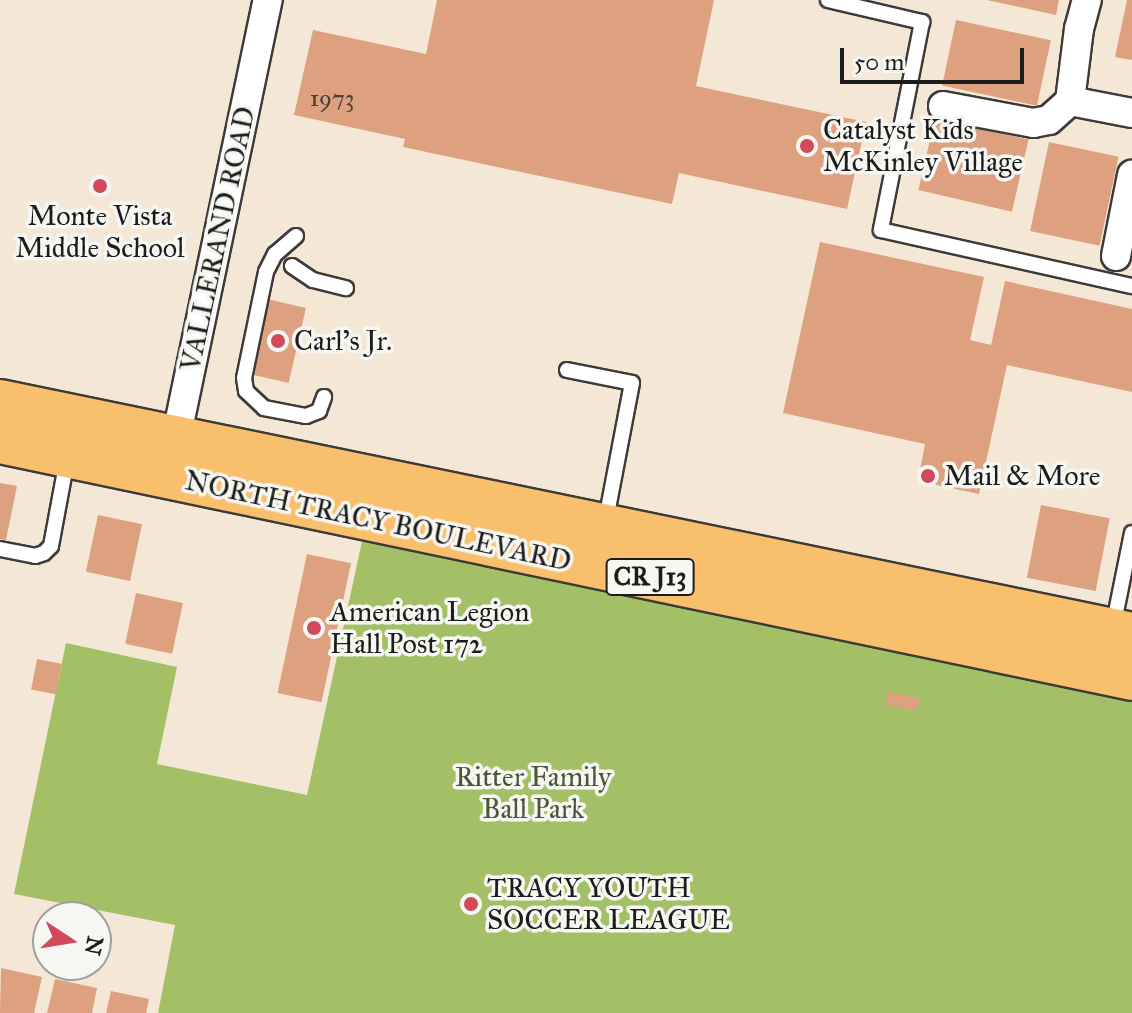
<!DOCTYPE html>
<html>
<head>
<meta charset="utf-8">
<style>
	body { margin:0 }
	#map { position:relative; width:1132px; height:1013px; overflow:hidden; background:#f5e7d6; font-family:"IM FELL Great Primer",serif }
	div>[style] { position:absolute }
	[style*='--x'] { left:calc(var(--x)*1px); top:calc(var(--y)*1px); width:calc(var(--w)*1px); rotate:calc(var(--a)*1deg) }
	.green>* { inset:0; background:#a4c067 }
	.building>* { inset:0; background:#dda180; transform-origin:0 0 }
	.roads { filter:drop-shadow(2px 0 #3d3a38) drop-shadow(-2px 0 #3d3a38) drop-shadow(0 2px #3d3a38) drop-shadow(0 -2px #3d3a38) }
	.service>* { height:14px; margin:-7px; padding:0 7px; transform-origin:7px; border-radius:7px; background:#fff }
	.minor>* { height:28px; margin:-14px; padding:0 14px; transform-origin:14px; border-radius:14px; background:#fff }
	.primary>* { height:44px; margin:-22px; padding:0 22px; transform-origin:22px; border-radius:22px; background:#f8bf6c }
	.dots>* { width:22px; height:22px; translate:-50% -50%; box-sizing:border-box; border:4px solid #f6f6f2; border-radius:50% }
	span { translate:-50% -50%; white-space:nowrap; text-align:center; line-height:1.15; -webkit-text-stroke:7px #f6f6f2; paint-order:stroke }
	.number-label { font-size:24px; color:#4c3d35 }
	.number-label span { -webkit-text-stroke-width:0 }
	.shield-label span { padding:2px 6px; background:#f6f6f2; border:2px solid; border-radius:6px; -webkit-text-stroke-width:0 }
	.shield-label { font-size:26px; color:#1c1c1c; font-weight:700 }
	.poi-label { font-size:28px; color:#1c1c1c }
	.left { translate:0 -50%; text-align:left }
	.street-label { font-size:28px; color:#1c1c1c }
	.park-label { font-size:28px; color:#4c5536 }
	.north { position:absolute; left:32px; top:901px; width:80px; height:80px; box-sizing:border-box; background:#f6f6f2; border:2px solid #9f9f9c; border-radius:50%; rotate:102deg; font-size:22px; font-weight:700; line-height:32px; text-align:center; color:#1c1c1c }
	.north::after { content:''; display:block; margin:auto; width:28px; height:36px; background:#d1495b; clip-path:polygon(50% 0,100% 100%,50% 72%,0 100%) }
	.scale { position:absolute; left:840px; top:48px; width:184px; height:36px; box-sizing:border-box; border:4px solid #1c1c1c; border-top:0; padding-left:10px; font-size:24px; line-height:28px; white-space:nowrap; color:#1c1c1c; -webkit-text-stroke:6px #f6f6f2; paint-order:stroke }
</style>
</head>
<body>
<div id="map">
	<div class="green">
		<div style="clip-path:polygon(364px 532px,1132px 693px,1132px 1013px,158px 1013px,175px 925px,14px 894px,66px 643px,177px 667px,157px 764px,307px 795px)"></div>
	</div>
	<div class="building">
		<div style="clip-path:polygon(437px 0,714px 0,696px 86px,866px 122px,847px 209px,679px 173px,672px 204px,403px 147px,405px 139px,294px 115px,313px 30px,426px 54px)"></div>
		<div style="clip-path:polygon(987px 0,1059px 0,1056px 15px)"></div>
		<div style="clip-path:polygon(1127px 0,1132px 0,1132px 60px,1115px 57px)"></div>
		<div style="left:956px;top:20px;width:97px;height:67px;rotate:12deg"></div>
		<div style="left:935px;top:118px;width:96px;height:74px;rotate:13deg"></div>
		<div style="left:1049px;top:142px;width:71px;height:91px;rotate:12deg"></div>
		<div style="clip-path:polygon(820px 242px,984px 277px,970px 340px,991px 345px,1005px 281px,1132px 309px,1132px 392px,1007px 365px,979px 494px,918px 481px,925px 444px,783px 413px)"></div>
		<div style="left:267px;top:299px;width:40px;height:77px;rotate:13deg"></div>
		<div style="clip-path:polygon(0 483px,17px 486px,6px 540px,0 539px)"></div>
		<div style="left:1041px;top:505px;width:70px;height:74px;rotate:11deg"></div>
		<div style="left:98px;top:515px;width:45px;height:58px;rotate:12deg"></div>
		<div style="left:307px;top:554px;width:45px;height:142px;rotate:12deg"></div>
		<div style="left:136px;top:593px;width:48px;height:52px;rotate:12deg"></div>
		<div style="left:37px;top:659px;width:25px;height:31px;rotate:11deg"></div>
		<div style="left:888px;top:692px;width:32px;height:13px;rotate:11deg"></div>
		<div style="clip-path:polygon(1px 968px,42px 977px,34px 1013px,0 1013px)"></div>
		<div style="clip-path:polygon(55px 979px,97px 988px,92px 1013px,47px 1013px)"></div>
		<div style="clip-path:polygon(111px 991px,149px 999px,146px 1013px,106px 1013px)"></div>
	</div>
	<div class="roads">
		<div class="service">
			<div style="--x:828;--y:0;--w:97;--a:13.2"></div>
			<div style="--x:922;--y:22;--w:212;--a:101.2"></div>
			<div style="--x:881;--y:230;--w:257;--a:12.6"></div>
			<div style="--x:296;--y:236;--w:28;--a:139"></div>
			<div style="--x:275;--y:254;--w:20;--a:117"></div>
			<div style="--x:266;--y:272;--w:108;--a:101.7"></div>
			<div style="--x:244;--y:378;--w:13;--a:81"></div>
			<div style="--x:246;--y:391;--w:25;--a:43"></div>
			<div style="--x:264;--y:408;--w:43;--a:10.8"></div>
			<div style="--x:306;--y:416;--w:14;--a:-21"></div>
			<div style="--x:319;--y:411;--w:15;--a:-70"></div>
			<div style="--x:292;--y:266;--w:25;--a:34"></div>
			<div style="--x:313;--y:280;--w:34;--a:14"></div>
			<div style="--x:567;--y:370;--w:66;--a:11.3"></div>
			<div style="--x:632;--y:383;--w:144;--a:100.8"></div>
			<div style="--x:0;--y:549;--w:36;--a:11"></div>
			<div style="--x:35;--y:556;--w:9;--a:-18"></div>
			<div style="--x:44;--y:553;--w:10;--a:-45"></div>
			<div style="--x:51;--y:546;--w:87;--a:-79.5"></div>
			<div style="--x:1113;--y:627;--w:96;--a:-78.6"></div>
		</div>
		<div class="minor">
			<div style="--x:1070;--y:101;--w:73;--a:-82.9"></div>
			<div style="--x:1079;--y:29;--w:30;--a:-75"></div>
			<div style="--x:1070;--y:101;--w:63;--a:11"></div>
			<div style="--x:943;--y:106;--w:92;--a:10.7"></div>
			<div style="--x:1033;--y:123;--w:16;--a:-11"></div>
			<div style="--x:1049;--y:120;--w:28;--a:-42"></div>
			<div style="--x:1116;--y:256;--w:83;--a:-78.8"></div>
			<div style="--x:173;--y:453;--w:463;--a:-78.2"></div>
		</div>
		<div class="primary">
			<div style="--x:0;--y:402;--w:1156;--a:11.63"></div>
			<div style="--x:0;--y:441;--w:1157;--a:11.82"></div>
		</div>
	</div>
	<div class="dots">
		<div style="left:807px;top:146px;background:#d1495b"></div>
		<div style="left:100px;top:186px;background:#d1495b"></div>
		<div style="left:278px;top:341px;background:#d1495b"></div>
		<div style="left:928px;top:476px;background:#d1495b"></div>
		<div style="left:314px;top:628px;background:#d1495b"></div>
		<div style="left:471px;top:904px;background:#d1495b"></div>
	</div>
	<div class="number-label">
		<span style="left:332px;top:99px">1973</span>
	</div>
	<div class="shield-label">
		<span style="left:650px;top:577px">CR J13</span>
	</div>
	<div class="poi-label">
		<span class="left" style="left:823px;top:146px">Catalyst Kids<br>McKinley Village</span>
		<span style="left:100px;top:232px">Monte Vista<br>Middle School</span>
		<span class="left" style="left:294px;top:341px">Carl's Jr.</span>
		<span class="left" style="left:944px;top:476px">Mail &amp; More</span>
		<span class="left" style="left:330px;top:628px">American Legion<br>Hall Post 172</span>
		<span class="left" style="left:487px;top:904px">TRACY YOUTH<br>SOCCER LEAGUE</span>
	</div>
	<div class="street-label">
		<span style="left:218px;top:239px;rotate:-78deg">VALLERAND ROAD</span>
		<span style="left:378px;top:521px;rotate:12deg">NORTH TRACY BOULEVARD</span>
	</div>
	<div class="park-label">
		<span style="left:533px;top:793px">Ritter Family<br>Ball Park</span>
	</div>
	<div class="north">N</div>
	<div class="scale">50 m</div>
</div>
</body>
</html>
